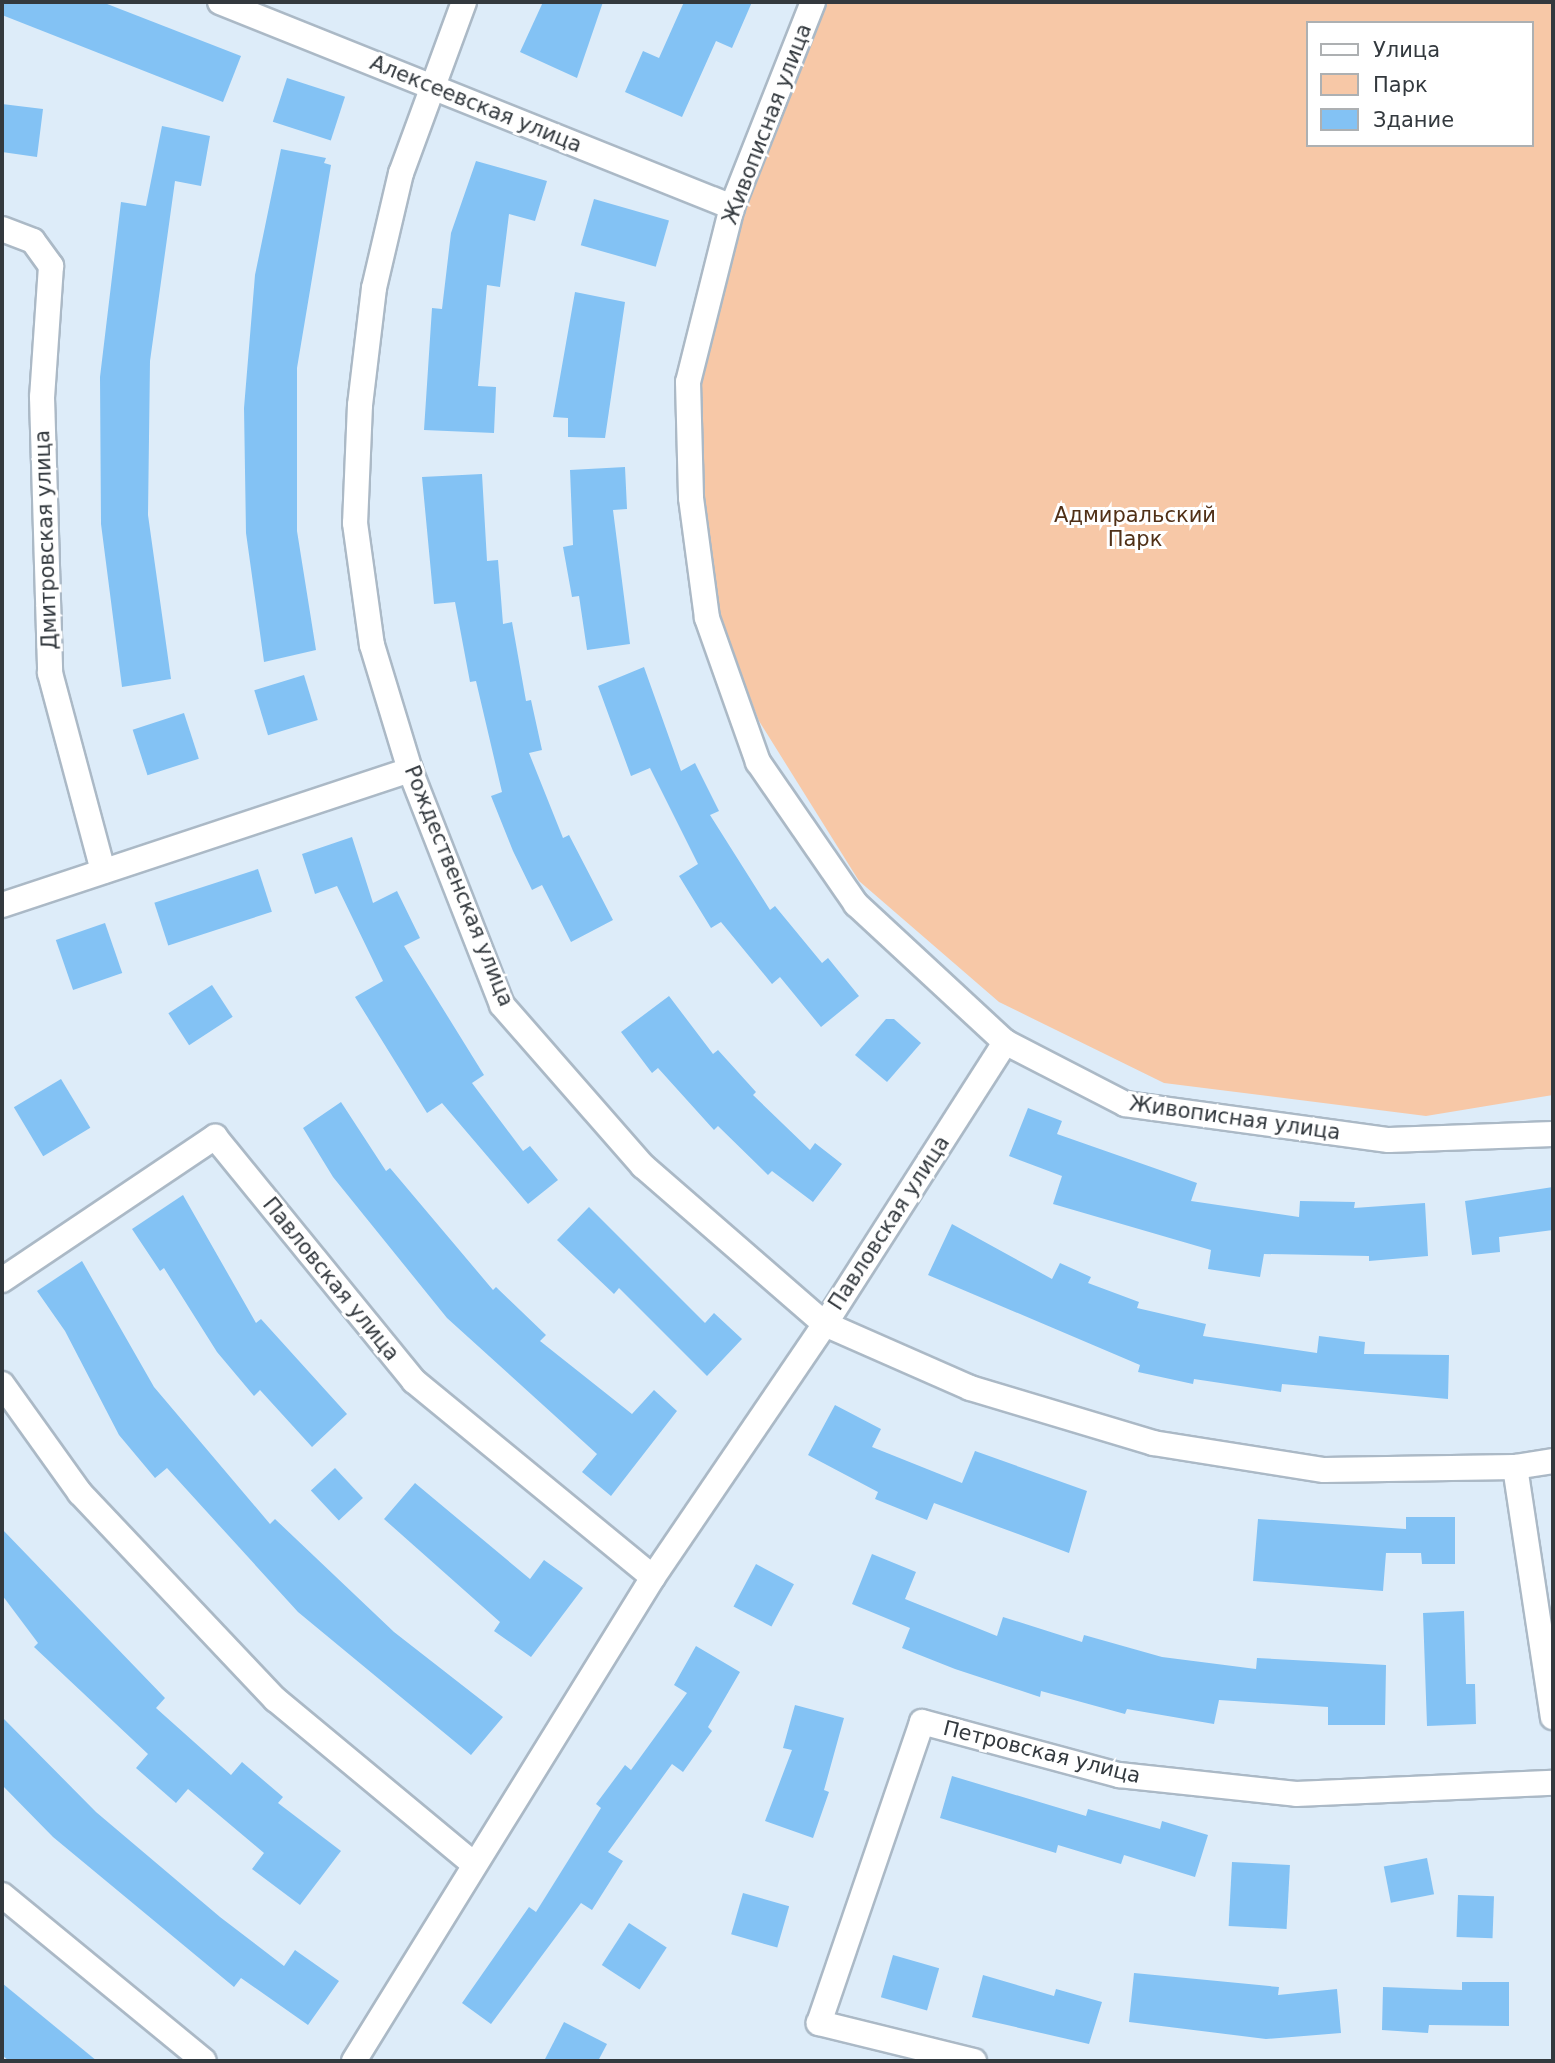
<!DOCTYPE html>
<html>
<head>
<meta charset="utf-8">
<style>
	body { margin:0 }
	#map { position:relative; width:1555px; height:2063px; overflow:hidden; background:#ddecf9; font-family:"DejaVu Sans",sans-serif }
	div>[style] { position:absolute }
	[style*='--x'] { left:calc(var(--x)*1px); top:calc(var(--y)*1px); width:calc(var(--w)*1px); rotate:calc(var(--a)*1deg) }
	.green>* { inset:0; background:#f7c8a7 }
	.building>* { inset:0; background:#83c2f4; transform-origin:0 0 }
	.roads { filter:drop-shadow(2px 0 #abb9c6) drop-shadow(-2px 0 #abb9c6) drop-shadow(0 2px #abb9c6) drop-shadow(0 -2px #abb9c6) }
	.street>* { height:24px; margin:-12px; padding:0 12px; transform-origin:12px; border-radius:12px; background:#fff }
	span { translate:-50% -50%; white-space:nowrap; text-align:center; line-height:1.15; -webkit-text-stroke:6px #fff; paint-order:stroke }
	.street-label { font-size:21px; color:#33393e }
	.park-label { font-size:21px; color:#503017 }
	.frame { position:absolute; inset:0; border:4px solid #33393e; pointer-events:none }
	.legend { position:absolute; left:1306px; top:21px; width:228px; height:126px; box-sizing:border-box; background:#fff; border:2px solid #adb0b2; margin:0; padding:9px 12px; list-style:none; font-size:21px; color:#33393e }
	.legend li { display:flex; align-items:center; gap:14px; height:35px }
	.legend b { width:35px; border:2px solid #adb0b2 }
</style>
</head>
<body>
<div id="map">
	<div class="green">
		<div style="clip-path:polygon(evenodd,825px 2px,1553px 2px,1553px 1095px,1426px 1116px,1164px 1083px,999px 1002px,859px 881px,759px 721px,711px 596px,696px 413px,734px 224px,825px 2px,1308px 23px,1532px 23px,1532px 145px,1308px 145px,1308px 23px)"></div>
	</div>
	<div class="building">
		<div style="clip-path:polygon(2px 2px,102px 2px,241px 56px,223px 102px,2px 15px)"></div>
		<div style="clip-path:polygon(543px 2px,603px 2px,577px 78px,520px 52px)"></div>
		<div style="clip-path:polygon(684px 2px,752px 2px,732px 48px,716px 41px,682px 117px,625px 92px,643px 51px,659px 58px)"></div>
		<div style="left:287px;top:78px;width:61px;height:46px;rotate:18deg"></div>
		<div style="clip-path:polygon(2px 104px,43px 109px,37px 157px,2px 152px)"></div>
		<div style="clip-path:polygon(162px 126px,210px 136px,201px 186px,175px 181px,150px 361px,148px 515px,171px 679px,122px 687px,101px 524px,100px 377px,121px 202px,146px 206px)"></div>
		<div style="clip-path:polygon(281px 149px,326px 158px,324px 163px,331px 165px,297px 368px,297px 531px,316px 650px,264px 662px,246px 533px,244px 408px,255px 275px)"></div>
		<div style="clip-path:polygon(476px 161px,547px 181px,535px 221px,509px 214px,500px 287px,487px 285px,478px 386px,496px 387px,494px 433px,424px 430px,432px 308px,442px 309px,451px 233px)"></div>
		<div style="left:594px;top:199px;width:78px;height:48px;rotate:16deg"></div>
		<div style="clip-path:polygon(575px 292px,625px 302px,605px 438px,568px 437px,568px 418px,553px 417px)"></div>
		<div style="clip-path:polygon(625px 467px,627px 509px,613px 510px,630px 644px,587px 650px,579px 596px,572px 597px,563px 547px,573px 545px,570px 470px)"></div>
		<div style="clip-path:polygon(482px 474px,487px 561px,498px 560px,503px 624px,512px 622px,526px 701px,531px 700px,542px 750px,529px 753px,563px 838px,569px 835px,613px 920px,571px 942px,542px 885px,532px 890px,513px 851px,491px 796px,502px 792px,476px 681px,470px 682px,455px 602px,434px 604px,422px 477px)"></div>
		<div style="clip-path:polygon(644px 667px,681px 771px,695px 763px,719px 811px,710px 815px,770px 910px,775px 906px,822px 963px,828px 958px,859px 996px,821px 1027px,780px 977px,772px 984px,721px 922px,711px 928px,679px 876px,698px 864px,650px 768px,631px 776px,598px 686px)"></div>
		<div style="left:304px;top:675px;width:47px;height:52px;rotate:73deg"></div>
		<div style="left:184px;top:713px;width:48px;height:54px;rotate:72deg"></div>
		<div style="clip-path:polygon(352px 837px,373px 903px,397px 891px,420px 938px,404px 946px,484px 1075px,472px 1083px,523px 1151px,530px 1146px,558px 1180px,528px 1204px,442px 1103px,427px 1113px,355px 997px,383px 981px,337px 886px,315px 894px,302px 854px)"></div>
		<div style="left:258px;top:869px;width:45px;height:109px;rotate:72deg"></div>
		<div style="left:105px;top:923px;width:53px;height:52px;rotate:71deg"></div>
		<div style="left:212px;top:985px;width:38px;height:52px;rotate:57deg"></div>
		<div style="clip-path:polygon(669px 996px,713px 1054px,718px 1050px,756px 1092px,753px 1095px,810px 1150px,815px 1143px,842px 1164px,813px 1202px,772px 1171px,768px 1175px,718px 1126px,714px 1130px,658px 1068px,652px 1073px,621px 1032px)"></div>
		<div style="clip-path:polygon(886px 1019px,894px 1019px,921px 1043px,887px 1082px,855px 1055px)"></div>
		<div style="left:61px;top:1079px;width:57px;height:55px;rotate:59deg"></div>
		<div style="clip-path:polygon(341px 1102px,386px 1171px,390px 1168px,493px 1290px,496px 1287px,546px 1335px,540px 1341px,632px 1414px,654px 1390px,677px 1411px,611px 1496px,582px 1472px,597px 1454px,447px 1318px,333px 1177px,303px 1128px)"></div>
		<div style="clip-path:polygon(1028px 1108px,1062px 1121px,1057px 1134px,1197px 1183px,1191px 1201px,1299px 1217px,1300px 1201px,1355px 1202px,1354px 1208px,1425px 1203px,1428px 1256px,1369px 1261px,1369px 1256px,1264px 1254px,1260px 1277px,1208px 1269px,1211px 1250px,1053px 1204px,1062px 1176px,1009px 1156px)"></div>
		<div style="clip-path:polygon(1553px 1187px,1553px 1230px,1499px 1237px,1500px 1252px,1472px 1255px,1465px 1201px)"></div>
		<div style="clip-path:polygon(183px 1195px,256px 1323px,261px 1319px,347px 1414px,312px 1447px,260px 1390px,254px 1396px,217px 1352px,164px 1268px,160px 1271px,132px 1229px)"></div>
		<div style="clip-path:polygon(589px 1207px,705px 1323px,714px 1313px,742px 1339px,707px 1376px,619px 1288px,614px 1294px,557px 1240px)"></div>
		<div style="clip-path:polygon(952px 1224px,1052px 1279px,1060px 1263px,1091px 1277px,1088px 1283px,1139px 1302px,1137px 1308px,1206px 1324px,1203px 1336px,1317px 1353px,1319px 1336px,1365px 1342px,1364px 1354px,1449px 1355px,1448px 1399px,1282px 1384px,1281px 1392px,1194px 1379px,1193px 1384px,1138px 1372px,1140px 1365px,928px 1275px)"></div>
		<div style="clip-path:polygon(82px 1261px,154px 1387px,270px 1524px,275px 1519px,394px 1632px,503px 1717px,471px 1755px,298px 1612px,167px 1468px,155px 1478px,119px 1435px,65px 1331px,37px 1291px)"></div>
		<div style="clip-path:polygon(835px 1405px,881px 1429px,872px 1447px,962px 1483px,975px 1451px,1087px 1491px,1069px 1553px,934px 1503px,927px 1520px,875px 1499px,878px 1492px,808px 1455px)"></div>
		<div style="left:335px;top:1468px;width:41px;height:33px;rotate:47deg"></div>
		<div style="clip-path:polygon(415px 1483px,530px 1579px,544px 1560px,583px 1588px,531px 1657px,494px 1631px,500px 1622px,384px 1519px)"></div>
		<div style="clip-path:polygon(1406px 1517px,1455px 1517px,1455px 1564px,1422px 1564px,1421px 1553px,1386px 1553px,1383px 1591px,1253px 1581px,1258px 1519px,1406px 1529px)"></div>
		<div style="clip-path:polygon(2px 1529px,165px 1698px,156px 1708px,231px 1775px,242px 1762px,283px 1797px,278px 1803px,341px 1851px,300px 1905px,252px 1869px,264px 1853px,188px 1789px,176px 1803px,136px 1768px,148px 1754px,34px 1647px,38px 1643px,2px 1595px)"></div>
		<div style="clip-path:polygon(872px 1554px,916px 1572px,905px 1599px,997px 1636px,1003px 1617px,1082px 1642px,1084px 1635px,1162px 1657px,1256px 1669px,1257px 1658px,1386px 1665px,1385px 1725px,1328px 1725px,1328px 1707px,1219px 1700px,1214px 1724px,1127px 1709px,1125px 1714px,1041px 1691px,1040px 1697px,955px 1669px,902px 1648px,910px 1628px,852px 1604px)"></div>
		<div style="left:756px;top:1564px;width:43px;height:48px;rotate:28deg"></div>
		<div style="clip-path:polygon(1464px 1611px,1466px 1684px,1475px 1684px,1476px 1724px,1427px 1726px,1423px 1613px)"></div>
		<div style="clip-path:polygon(696px 1646px,740px 1672px,708px 1727px,712px 1731px,683px 1772px,672px 1764px,608px 1852px,623px 1861px,592px 1910px,581px 1903px,491px 2024px,462px 2003px,529px 1907px,536px 1912px,601px 1808px,596px 1804px,625px 1765px,631px 1770px,687px 1693px,674px 1685px)"></div>
		<div style="clip-path:polygon(795px 1705px,844px 1718px,824px 1790px,829px 1792px,813px 1838px,765px 1821px,792px 1750px,783px 1748px)"></div>
		<div style="clip-path:polygon(2px 1717px,96px 1812px,220px 1917px,284px 1966px,295px 1950px,339px 1981px,308px 2025px,241px 1978px,234px 1987px,53px 1837px,2px 1785px)"></div>
		<div style="clip-path:polygon(952px 1776px,1086px 1816px,1088px 1809px,1160px 1829px,1162px 1821px,1208px 1835px,1195px 1877px,1124px 1855px,1121px 1864px,1058px 1845px,1056px 1853px,940px 1818px)"></div>
		<div style="left:1427px;top:1858px;width:37px;height:44px;rotate:79deg"></div>
		<div style="left:1232px;top:1862px;width:58px;height:64px;rotate:3deg"></div>
		<div style="left:743px;top:1893px;width:48px;height:43px;rotate:16deg"></div>
		<div style="left:1458px;top:1895px;width:36px;height:42px;rotate:2deg"></div>
		<div style="left:629px;top:1923px;width:45px;height:50px;rotate:33deg"></div>
		<div style="left:893px;top:1955px;width:48px;height:44px;rotate:16deg"></div>
		<div style="clip-path:polygon(1134px 1973px,1279px 1987px,1278px 1995px,1337px 1989px,1341px 2033px,1266px 2039px,1129px 2022px)"></div>
		<div style="clip-path:polygon(983px 1975px,1054px 1996px,1056px 1989px,1102px 2002px,1089px 2044px,972px 2017px)"></div>
		<div style="clip-path:polygon(1462px 1982px,1509px 1982px,1509px 2026px,1429px 2025px,1428px 2033px,1382px 2030px,1383px 1987px,1462px 1990px)"></div>
		<div style="clip-path:polygon(2px 1983px,97px 2061px,9px 2061px,2px 2055px)"></div>
		<div style="clip-path:polygon(564px 2022px,607px 2044px,598px 2061px,544px 2061px)"></div>
	</div>
	<div class="roads">
		<div class="street">
			<div style="--x:220;--y:2;--w:552;--a:21.82"></div>
			<div style="--x:464;--y:2;--w:182;--a:110.2"></div>
			<div style="--x:401;--y:173;--w:118;--a:103.2"></div>
			<div style="--x:374;--y:288;--w:118;--a:96.8"></div>
			<div style="--x:360;--y:405;--w:118;--a:92.4"></div>
			<div style="--x:355;--y:523;--w:123;--a:82.1"></div>
			<div style="--x:372;--y:645;--w:131;--a:73.1"></div>
			<div style="--x:410;--y:770;--w:252;--a:68.6"></div>
			<div style="--x:502;--y:1005;--w:214;--a:48.8"></div>
			<div style="--x:643;--y:1166;--w:241;--a:41"></div>
			<div style="--x:825;--y:1324;--w:158;--a:23.8"></div>
			<div style="--x:970;--y:1388;--w:191;--a:16.7"></div>
			<div style="--x:1153;--y:1443;--w:173;--a:9"></div>
			<div style="--x:1324;--y:1470;--w:191;--a:-0.9"></div>
			<div style="--x:1515;--y:1467;--w:38;--a:-9"></div>
			<div style="--x:813;--y:2;--w:220;--a:111.6"></div>
			<div style="--x:732;--y:207;--w:180;--a:104.1"></div>
			<div style="--x:688;--y:382;--w:116;--a:88.5"></div>
			<div style="--x:691;--y:498;--w:121;--a:82.4"></div>
			<div style="--x:707;--y:618;--w:153;--a:70.5"></div>
			<div style="--x:758;--y:762;--w:173;--a:55.4"></div>
			<div style="--x:856;--y:904;--w:203;--a:42.8"></div>
			<div style="--x:1005;--y:1042;--w:135;--a:27.3"></div>
			<div style="--x:1125;--y:1104;--w:266;--a:7.8"></div>
			<div style="--x:1389;--y:1140;--w:164;--a:-2.1"></div>
			<div style="--x:2;--y:229;--w:33;--a:21"></div>
			<div style="--x:33;--y:241;--w:31;--a:54"></div>
			<div style="--x:51;--y:266;--w:131;--a:93.9"></div>
			<div style="--x:42;--y:397;--w:276;--a:88.3"></div>
			<div style="--x:50;--y:673;--w:205;--a:75"></div>
			<div style="--x:2;--y:905;--w:430;--a:-18.3"></div>
			<div style="--x:2;--y:1280;--w:257;--a:-33.9"></div>
			<div style="--x:215;--y:1137;--w:315;--a:50.8"></div>
			<div style="--x:414;--y:1381;--w:309;--a:39.4"></div>
			<div style="--x:2;--y:1384;--w:134;--a:54.4"></div>
			<div style="--x:80;--y:1493;--w:284;--a:46.6"></div>
			<div style="--x:275;--y:1699;--w:259;--a:39.7"></div>
			<div style="--x:1515;--y:1467;--w:253;--a:81.4"></div>
			<div style="--x:2;--y:1895;--w:261;--a:39.4"></div>
			<div style="--x:354;--y:2061;--w:569;--a:-58.29"></div>
			<div style="--x:653;--y:1577;--w:306;--a:-55.8"></div>
			<div style="--x:825;--y:1324;--w:335;--a:-57.4"></div>
			<div style="--x:974;--y:2061;--w:160;--a:-166.2"></div>
			<div style="--x:819;--y:2023;--w:318;--a:-71.1"></div>
			<div style="--x:922;--y:1722;--w:204;--a:15.1"></div>
			<div style="--x:1119;--y:1775;--w:178;--a:6.1"></div>
			<div style="--x:1296;--y:1794;--w:257;--a:-2.5"></div>
		</div>
	</div>
	<div class="street-label">
		<span style="left:476px;top:104px;rotate:22deg">Алексеевская улица</span>
		<span style="left:767px;top:124px;rotate:-69deg">Живописная улица</span>
		<span style="left:46px;top:540px;rotate:-92deg">Дмитровская улица</span>
		<span style="left:459px;top:886px;rotate:68deg">Рождественская улица</span>
		<span style="left:1235px;top:1118px;rotate:8deg">Живописная улица</span>
		<span style="left:889px;top:1223px;rotate:-57deg">Павловская улица</span>
		<span style="left:331px;top:1279px;rotate:51deg">Павловская улица</span>
		<span style="left:1042px;top:1752px;rotate:14deg">Петровская улица</span>
	</div>
	<div class="park-label">
		<span style="left:1135px;top:527px">Адмиральский<br>Парк</span>
	</div>
	<div class="frame"></div>
	<ul class="legend">
	<li><b style="height:9px;background:#fff"></b>Улица</li>
	<li><b style="height:19px;background:#f7c8a7"></b>Парк</li>
	<li><b style="height:19px;background:#83c2f4"></b>Здание</li>
	</ul>
</div>
</body>
</html>
